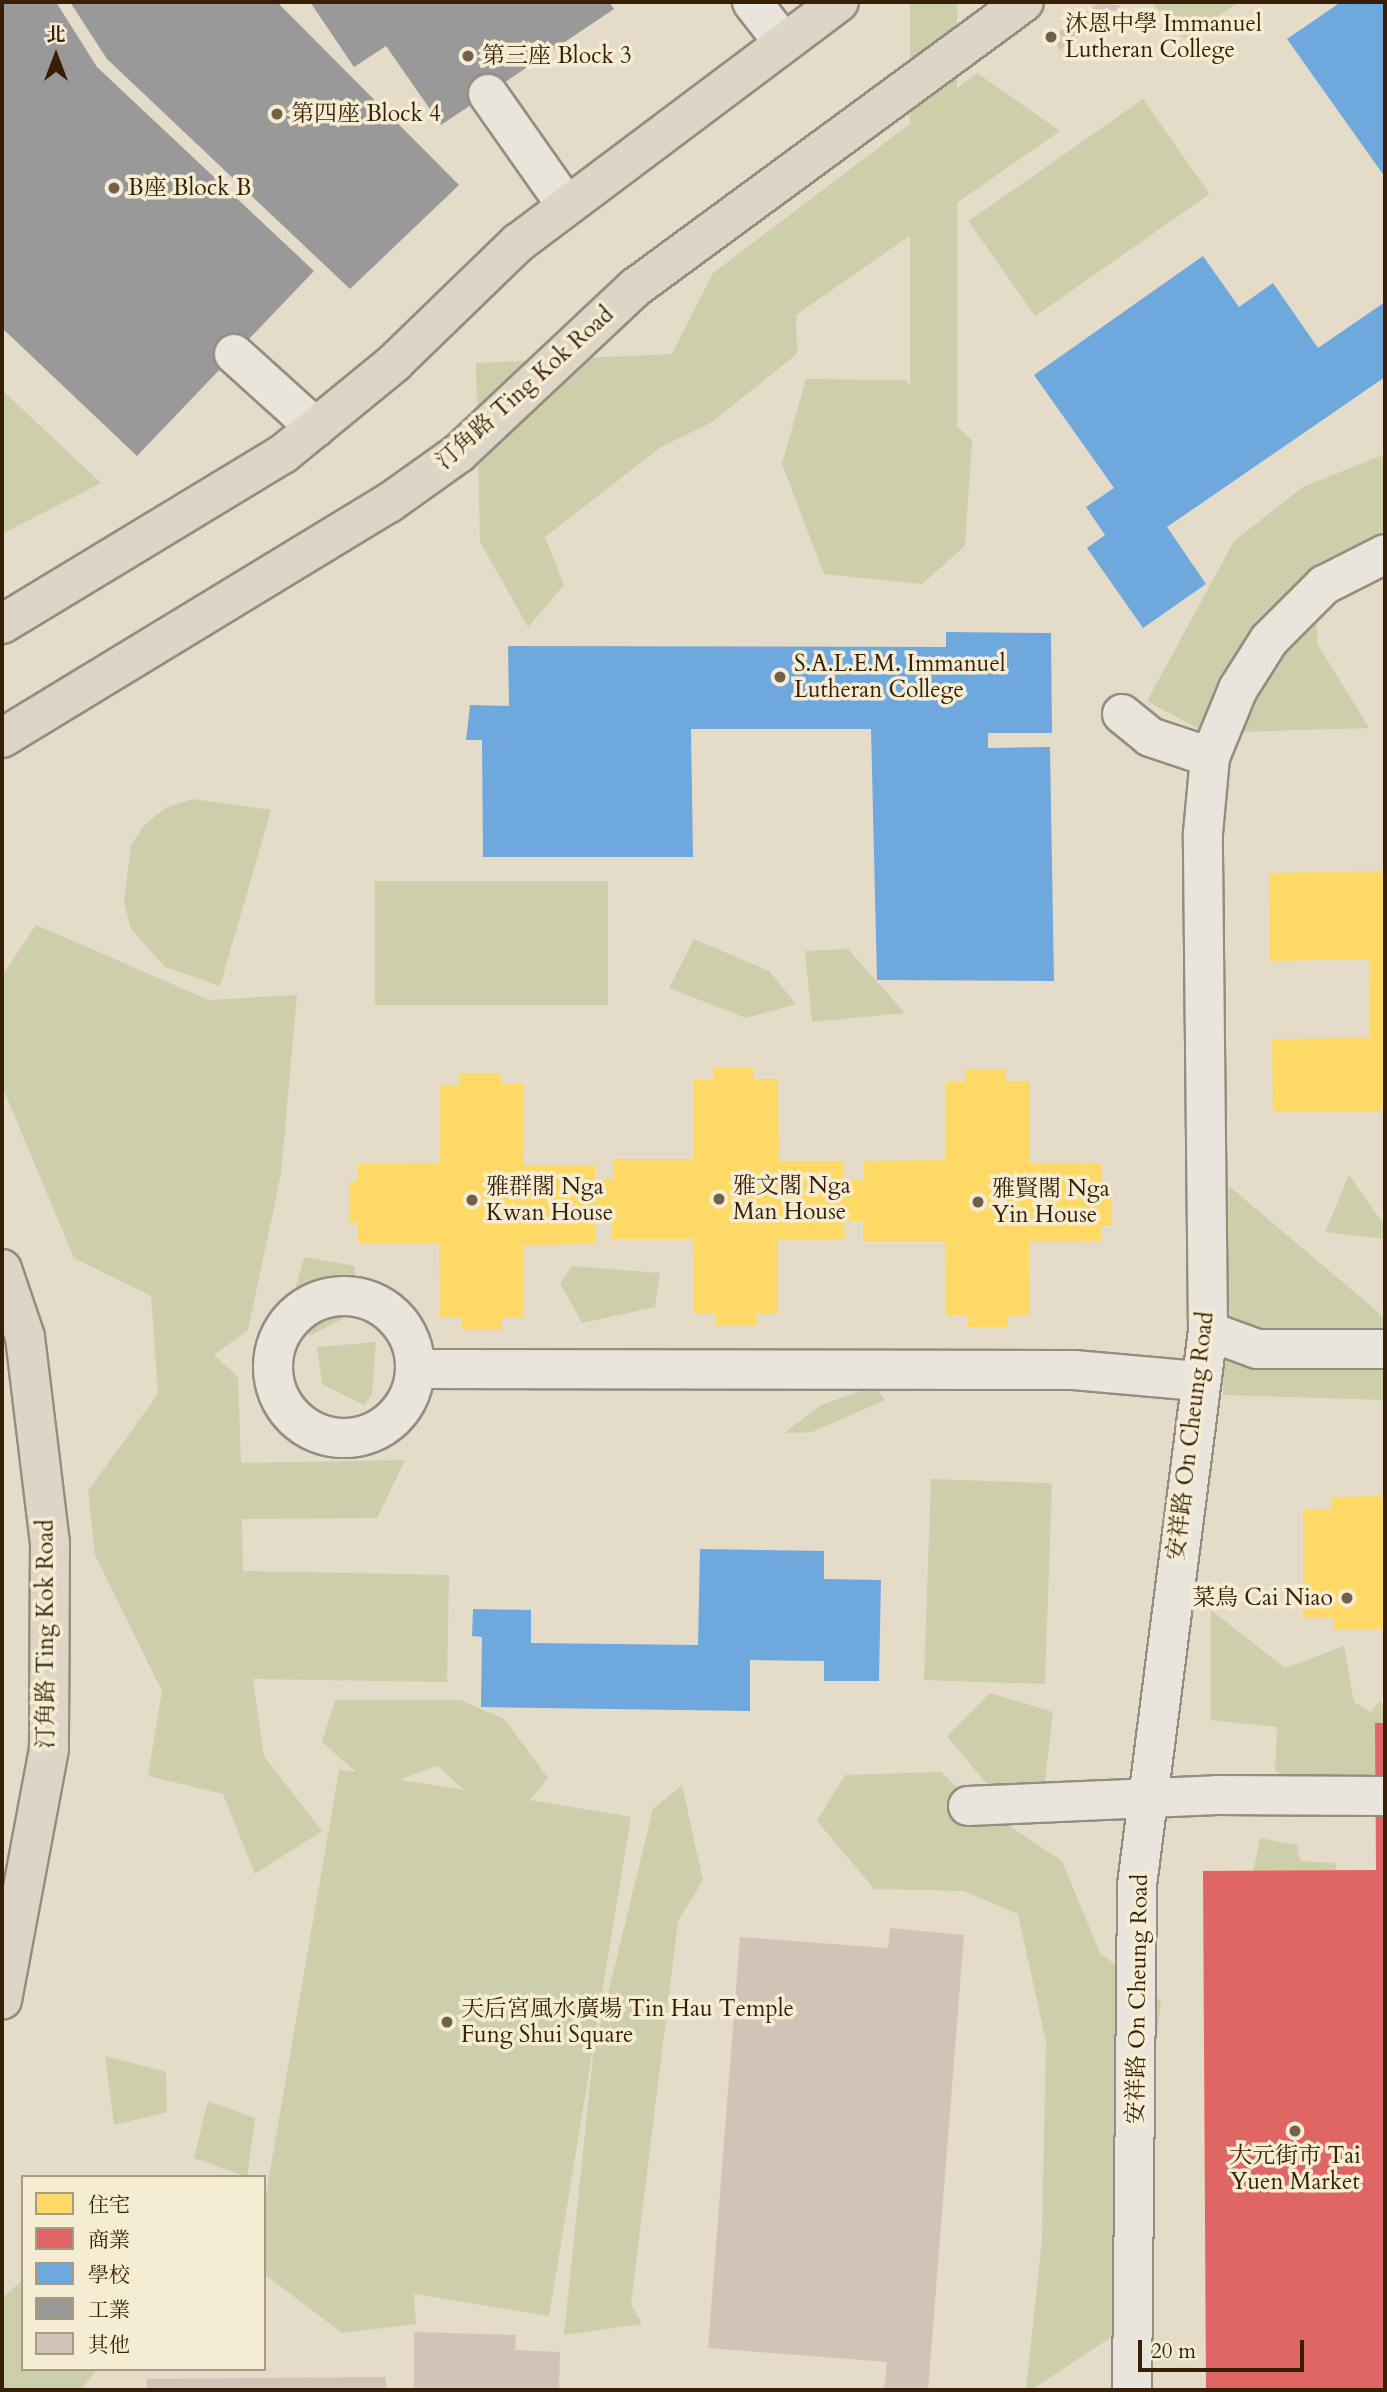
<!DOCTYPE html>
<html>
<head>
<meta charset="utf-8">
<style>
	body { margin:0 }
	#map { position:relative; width:1387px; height:2392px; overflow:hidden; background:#e4dcc9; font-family:Cardo,"Noto Serif TC",serif }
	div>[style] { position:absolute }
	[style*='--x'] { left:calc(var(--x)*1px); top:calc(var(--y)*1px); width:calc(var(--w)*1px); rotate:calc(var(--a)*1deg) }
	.green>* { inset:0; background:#cdceaa; transform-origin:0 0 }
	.homes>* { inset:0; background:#ffd966; transform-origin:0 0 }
	.shops>* { inset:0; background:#e06666 }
	.schools>* { inset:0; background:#6fa8dc }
	.industry>* { inset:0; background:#999 }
	.building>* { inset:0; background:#d1c3b6 }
	.roads { filter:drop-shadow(2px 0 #958d7f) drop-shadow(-2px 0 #958d7f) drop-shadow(0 2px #958d7f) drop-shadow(0 -2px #958d7f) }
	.minor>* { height:38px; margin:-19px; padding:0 19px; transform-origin:19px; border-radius:19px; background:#e9e5dc }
	.minor>.ring { margin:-19px; padding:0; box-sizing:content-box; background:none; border:38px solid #e9e5dc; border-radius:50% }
	.major>* { height:38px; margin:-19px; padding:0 19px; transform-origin:19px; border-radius:19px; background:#ddd5c6 }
	.dots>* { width:19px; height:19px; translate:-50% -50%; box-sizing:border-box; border:4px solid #f5ecd4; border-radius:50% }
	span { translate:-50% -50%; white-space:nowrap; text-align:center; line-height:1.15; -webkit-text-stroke:7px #f5ecd4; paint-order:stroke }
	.poi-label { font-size:23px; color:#371e05 }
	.left { translate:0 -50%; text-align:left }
	.right { translate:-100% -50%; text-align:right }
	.street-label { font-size:23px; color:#371e05 }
	.frame { position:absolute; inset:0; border:4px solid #371e05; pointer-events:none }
	.legend { position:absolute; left:21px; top:2175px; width:245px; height:196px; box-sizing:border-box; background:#f5ecd4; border:2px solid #a99a81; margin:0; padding:9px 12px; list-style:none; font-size:21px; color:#371e05 }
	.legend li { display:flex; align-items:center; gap:14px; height:35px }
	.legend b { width:35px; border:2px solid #a99a81 }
	.north { position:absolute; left:21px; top:21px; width:70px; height:70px; -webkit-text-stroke:5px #f5ecd4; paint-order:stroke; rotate:0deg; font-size:19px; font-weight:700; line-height:28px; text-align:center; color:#371e05 }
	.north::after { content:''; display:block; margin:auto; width:24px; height:32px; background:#371e05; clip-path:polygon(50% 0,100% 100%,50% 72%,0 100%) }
	.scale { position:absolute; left:1138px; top:2340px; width:166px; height:32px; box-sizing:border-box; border:4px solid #371e05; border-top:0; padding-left:9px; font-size:21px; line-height:24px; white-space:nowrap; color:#371e05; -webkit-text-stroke:5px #f5ecd4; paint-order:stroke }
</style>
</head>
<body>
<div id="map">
	<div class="green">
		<div style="left:910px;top:2px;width:47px;height:444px"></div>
		<div style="clip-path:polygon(1151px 2px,1239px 2px,1185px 39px)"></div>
		<div style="clip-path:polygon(977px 73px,1060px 131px,796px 315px,797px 354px,712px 422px,661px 447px,545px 537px,564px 585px,528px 627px,480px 542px,476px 363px,672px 354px,713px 273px)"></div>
		<div style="left:1143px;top:99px;width:116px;height:213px;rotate:55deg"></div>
		<div style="clip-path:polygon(806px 379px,905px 380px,972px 440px,965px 546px,922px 584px,824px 574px,782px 464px)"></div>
		<div style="clip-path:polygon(2px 390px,101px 483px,2px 534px)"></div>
		<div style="clip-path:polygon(1385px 454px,1385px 530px,1317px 574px,1317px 643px,1369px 728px,1206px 733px,1147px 701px,1234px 541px,1303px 487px)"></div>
		<div style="clip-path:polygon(193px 799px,271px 810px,220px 986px,165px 967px,131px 929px,124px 902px,131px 846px,144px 825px,167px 807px)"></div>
		<div style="left:375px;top:881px;width:233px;height:124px"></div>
		<div style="clip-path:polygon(36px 925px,209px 1000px,297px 995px,281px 1174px,248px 1330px,214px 1355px,238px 1377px,241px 1463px,405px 1460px,377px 1518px,242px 1519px,243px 1571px,449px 1575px,447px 1682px,253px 1679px,264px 1756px,322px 1831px,255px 1874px,223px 1794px,148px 1776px,162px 1691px,95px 1555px,88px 1491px,158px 1394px,151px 1296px,74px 1258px,2px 1086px,2px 976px)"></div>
		<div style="clip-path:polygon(694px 939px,769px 971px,796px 1004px,746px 1018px,669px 988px)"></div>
		<div style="clip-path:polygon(848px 949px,905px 1013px,812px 1022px,805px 951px)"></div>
		<div style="clip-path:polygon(1349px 1175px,1385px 1226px,1385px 1239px,1325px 1232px)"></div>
		<div style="clip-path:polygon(1229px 1186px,1385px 1318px,1385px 1400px,1223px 1395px)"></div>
		<div style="clip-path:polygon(304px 1257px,355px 1266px,352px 1314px,309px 1336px,294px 1295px)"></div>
		<div style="clip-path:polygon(572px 1266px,660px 1273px,655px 1307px,582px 1323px,560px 1283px)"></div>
		<div style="clip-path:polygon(376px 1342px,372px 1395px,364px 1405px,322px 1384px,317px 1347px)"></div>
		<div style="clip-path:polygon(875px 1386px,885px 1400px,812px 1432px,784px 1433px,821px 1405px)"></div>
		<div style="left:931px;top:1479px;width:121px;height:201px;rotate:2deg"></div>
		<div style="clip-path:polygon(1211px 1610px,1285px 1668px,1344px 1646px,1354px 1702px,1371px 1712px,1380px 1701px,1385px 1709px,1385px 1784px,1338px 1808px,1275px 1771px,1277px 1727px,1211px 1720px)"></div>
		<div style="clip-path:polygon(990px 1693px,1053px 1712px,1044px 1789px,997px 1796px,947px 1736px)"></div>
		<div style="clip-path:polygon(evenodd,335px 1700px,460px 1700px,504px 1719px,548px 1778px,530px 1800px,631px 1817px,549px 2316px,414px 2294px,416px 2324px,342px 2333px,264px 2274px,264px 2206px,339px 1770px,356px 1772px,322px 1742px,335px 1700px,438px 1766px,464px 1790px,401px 1780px,401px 1779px,438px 1766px)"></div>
		<div style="clip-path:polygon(941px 1772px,972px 1801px,1062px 1861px,1100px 1953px,1161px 2001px,1125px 2328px,1031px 2390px,1026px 2390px,1042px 2239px,1046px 2042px,1018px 1914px,964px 1891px,874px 1889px,817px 1821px,845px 1775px)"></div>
		<div style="clip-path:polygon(682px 1785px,703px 1880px,678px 1921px,631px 2304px,642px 2324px,564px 2335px,593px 2055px,653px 1809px)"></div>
		<div style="clip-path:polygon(1260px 1838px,1297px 1845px,1300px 1861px,1335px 1863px,1342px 1886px,1249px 1889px)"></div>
		<div style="clip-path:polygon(105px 2056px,166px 2072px,167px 2112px,114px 2125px)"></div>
		<div style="clip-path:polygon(208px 2101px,255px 2118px,247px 2177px,194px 2158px)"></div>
		<div style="clip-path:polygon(23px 2280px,23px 2369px,97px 2369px,81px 2390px,2px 2390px,2px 2298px)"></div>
	</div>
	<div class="homes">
		<div style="clip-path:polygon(1385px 871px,1385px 1111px,1273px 1112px,1272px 1039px,1370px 1038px,1369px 959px,1270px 961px,1269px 873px)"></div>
		<div style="clip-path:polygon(714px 1068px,754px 1068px,754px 1079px,778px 1079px,779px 1161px,844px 1161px,844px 1180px,864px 1180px,864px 1161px,946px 1160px,946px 1082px,965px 1082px,965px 1070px,1006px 1070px,1006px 1081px,1030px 1081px,1030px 1163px,1101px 1163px,1101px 1184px,1112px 1184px,1112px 1225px,1101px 1225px,1101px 1241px,1029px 1242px,1030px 1316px,1008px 1316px,1008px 1327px,968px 1327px,968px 1315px,946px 1315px,945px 1241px,863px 1241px,863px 1221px,844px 1221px,845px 1240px,778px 1240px,778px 1314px,756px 1314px,757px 1325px,716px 1326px,716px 1313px,694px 1314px,693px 1239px,612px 1239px,612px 1217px,595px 1217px,595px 1244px,523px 1245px,524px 1318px,502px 1318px,502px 1330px,462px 1330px,462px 1318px,440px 1318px,439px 1244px,358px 1244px,358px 1222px,349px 1223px,349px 1182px,358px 1182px,358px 1164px,440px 1163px,440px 1085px,459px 1085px,459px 1073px,500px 1073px,501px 1084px,524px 1084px,524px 1166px,595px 1166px,595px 1179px,613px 1179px,613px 1159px,694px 1159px,694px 1080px,714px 1080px)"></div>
		<div style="clip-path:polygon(1385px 1496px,1385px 1629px,1333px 1630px,1333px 1618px,1303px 1618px,1303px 1510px,1331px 1509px,1331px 1497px)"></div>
		<div style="clip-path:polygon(1376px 1870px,1379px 2373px,1385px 2373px,1385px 2390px,1206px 2390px,1203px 1871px)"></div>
		<div style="left:264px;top:2379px;width:25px;height:11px"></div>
		<div style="left:221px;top:2380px;width:25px;height:10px"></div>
	</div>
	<div class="shops">
		<div style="clip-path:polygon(1375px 1723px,1385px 1723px,1385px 2390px,1206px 2390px,1203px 1871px,1376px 1870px)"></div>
	</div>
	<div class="schools">
		<div style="clip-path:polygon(1341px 2px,1385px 2px,1385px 177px,1287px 39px)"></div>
		<div style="clip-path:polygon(1203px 256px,1239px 307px,1273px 283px,1318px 348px,1385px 302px,1385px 377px,1167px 527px,1206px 584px,1143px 628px,1087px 548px,1105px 535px,1086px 507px,1114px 488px,1034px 375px)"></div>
		<div style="clip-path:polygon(946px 632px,1051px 633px,1052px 733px,988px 733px,988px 748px,1050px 747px,1054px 981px,877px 980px,871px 729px,691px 729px,693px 857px,483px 857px,482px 740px,466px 740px,470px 705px,509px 706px,508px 646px,946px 647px)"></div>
		<div style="clip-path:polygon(700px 1549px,824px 1551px,824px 1579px,881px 1580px,879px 1681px,824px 1681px,824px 1661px,750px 1660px,750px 1711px,481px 1707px,482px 1637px,472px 1636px,473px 1609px,531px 1610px,531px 1643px,698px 1645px)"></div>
	</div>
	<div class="industry">
		<div style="clip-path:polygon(2px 2px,56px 2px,97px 67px,314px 271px,137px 456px,2px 328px)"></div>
		<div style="clip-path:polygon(70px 2px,277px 2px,459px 185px,350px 289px,107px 59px)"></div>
		<div style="clip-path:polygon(310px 2px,609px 2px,614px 9px,441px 125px,386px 46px,354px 67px)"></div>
	</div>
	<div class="building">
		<div style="clip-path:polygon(1100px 2px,1121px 6px,1060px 50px,1051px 37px)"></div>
		<div style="clip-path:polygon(890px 1928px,964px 1935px,928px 2390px,884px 2390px,887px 2362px,708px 2348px,740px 1937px,888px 1948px)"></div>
		<div style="clip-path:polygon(414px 2332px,516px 2335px,515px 2350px,560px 2352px,559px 2390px,414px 2390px)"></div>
		<div style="clip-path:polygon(386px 2377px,386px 2390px,147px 2390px,147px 2379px)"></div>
	</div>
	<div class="roads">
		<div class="minor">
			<div style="--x:752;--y:2;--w:51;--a:52.2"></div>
			<div style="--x:488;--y:94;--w:136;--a:54.9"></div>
			<div style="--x:234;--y:354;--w:110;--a:42.1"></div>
			<div style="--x:1122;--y:714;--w:36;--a:39"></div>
			<div style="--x:1150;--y:737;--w:63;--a:18.4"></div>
			<div class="ring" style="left:273px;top:1296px;width:104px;height:104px"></div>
			<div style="--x:1208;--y:1331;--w:52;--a:20.2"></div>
			<div style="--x:1257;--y:1349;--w:128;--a:0"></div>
			<div style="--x:416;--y:1369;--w:658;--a:0.09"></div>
			<div style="--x:1074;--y:1370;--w:124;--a:5.1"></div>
			<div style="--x:968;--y:1806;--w:249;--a:-2.5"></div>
			<div style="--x:1217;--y:1795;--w:168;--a:0.3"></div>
			<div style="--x:1132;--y:2390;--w:505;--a:-89.43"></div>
			<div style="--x:1137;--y:1885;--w:559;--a:-82.7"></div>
			<div style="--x:1208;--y:1331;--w:498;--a:-90.6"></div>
			<div style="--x:1203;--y:833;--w:76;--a:-84.7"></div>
			<div style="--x:1210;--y:757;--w:74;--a:-67.6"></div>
			<div style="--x:1238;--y:689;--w:58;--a:-57.7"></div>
			<div style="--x:1269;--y:640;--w:78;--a:-45"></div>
			<div style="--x:1324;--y:585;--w:68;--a:-26.9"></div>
		</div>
		<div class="major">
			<div style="--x:2;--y:624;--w:328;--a:-31.2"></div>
			<div style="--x:283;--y:454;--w:144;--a:-39.3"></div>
			<div style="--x:394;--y:363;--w:173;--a:-44.1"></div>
			<div style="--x:518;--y:243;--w:401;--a:-36.9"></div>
			<div style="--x:2;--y:738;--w:453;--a:-31.3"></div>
			<div style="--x:389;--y:503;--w:86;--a:-35.5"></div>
			<div style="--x:459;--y:453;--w:243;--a:-43.2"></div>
			<div style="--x:636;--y:287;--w:481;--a:-36.3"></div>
			<div style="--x:2;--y:1269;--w:72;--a:71.3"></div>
			<div style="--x:25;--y:1337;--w:208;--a:83.1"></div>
			<div style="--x:50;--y:1543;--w:206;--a:90.3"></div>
			<div style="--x:49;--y:1749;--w:255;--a:100.6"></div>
		</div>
	</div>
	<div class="dots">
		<div style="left:1051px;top:37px;background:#74604a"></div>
		<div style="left:468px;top:56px;background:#74604a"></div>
		<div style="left:277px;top:114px;background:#74604a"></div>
		<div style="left:114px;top:188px;background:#74604a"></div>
		<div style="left:780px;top:677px;background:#74604a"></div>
		<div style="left:719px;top:1199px;background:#74604a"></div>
		<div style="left:472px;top:1200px;background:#74604a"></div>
		<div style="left:978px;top:1202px;background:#74604a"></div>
		<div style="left:1347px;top:1598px;background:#74604a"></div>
		<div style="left:447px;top:2022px;background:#74604a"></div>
		<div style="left:1295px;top:2131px;background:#74604a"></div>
	</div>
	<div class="poi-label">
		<span class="left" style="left:1065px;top:37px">沐恩中學 Immanuel<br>Lutheran College</span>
		<span class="left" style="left:482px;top:56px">第三座 Block 3</span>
		<span class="left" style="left:291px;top:114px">第四座 Block 4</span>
		<span class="left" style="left:128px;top:188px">B座 Block B</span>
		<span class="left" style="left:794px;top:677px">S.A.L.E.M. Immanuel<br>Lutheran College</span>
		<span class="left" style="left:733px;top:1199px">雅文閣 Nga<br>Man House</span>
		<span class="left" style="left:486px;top:1200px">雅群閣 Nga<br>Kwan House</span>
		<span class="left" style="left:992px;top:1202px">雅賢閣 Nga<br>Yin House</span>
		<span class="right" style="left:1333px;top:1598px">菜鳥 Cai Niao</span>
		<span class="left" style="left:461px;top:2022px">天后宮風水廣場 Tin Hau Temple<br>Fung Shui Square</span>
		<span style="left:1295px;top:2169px">大元街市 Tai<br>Yuen Market</span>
	</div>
	<div class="street-label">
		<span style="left:525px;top:388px;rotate:-42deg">汀角路 Ting Kok Road</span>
		<span style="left:1191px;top:1436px;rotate:-83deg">安祥路 On Cheung Road</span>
		<span style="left:46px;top:1634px;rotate:-90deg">汀角路 Ting Kok Road</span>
		<span style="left:1138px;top:1999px;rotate:-89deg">安祥路 On Cheung Road</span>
	</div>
	<div class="frame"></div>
	<ul class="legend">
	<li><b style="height:19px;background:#ffd966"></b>住宅</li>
	<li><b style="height:19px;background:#e06666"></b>商業</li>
	<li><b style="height:19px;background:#6fa8dc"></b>學校</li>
	<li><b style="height:19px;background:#999"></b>工業</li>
	<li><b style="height:19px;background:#d1c3b6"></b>其他</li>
	</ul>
	<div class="north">北</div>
	<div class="scale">20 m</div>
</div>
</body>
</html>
